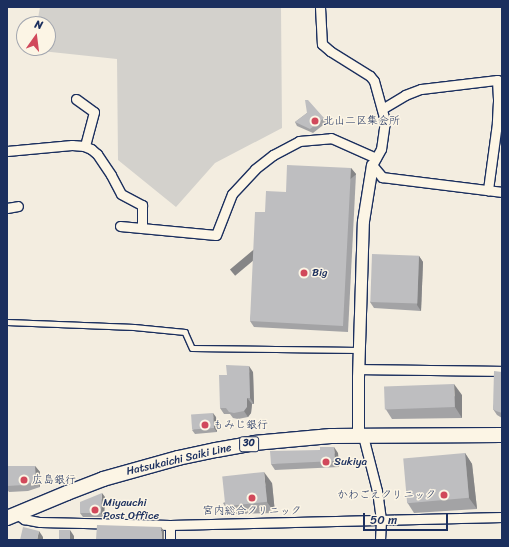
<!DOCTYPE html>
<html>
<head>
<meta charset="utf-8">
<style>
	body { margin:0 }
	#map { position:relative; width:509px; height:547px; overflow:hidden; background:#f3ede0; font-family:Sriracha,"Klee One",sans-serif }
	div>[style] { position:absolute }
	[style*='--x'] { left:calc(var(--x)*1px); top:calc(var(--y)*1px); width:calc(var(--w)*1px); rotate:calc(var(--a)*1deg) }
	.green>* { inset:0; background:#d3d1cc }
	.roads { filter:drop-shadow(1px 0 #1b2f5e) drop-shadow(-1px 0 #1b2f5e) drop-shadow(0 1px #1b2f5e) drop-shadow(0 -1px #1b2f5e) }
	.service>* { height:4.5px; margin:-2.25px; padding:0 2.25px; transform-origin:2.25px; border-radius:2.25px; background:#fcf5e5 }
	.minor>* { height:9px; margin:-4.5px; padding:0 4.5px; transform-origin:4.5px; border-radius:4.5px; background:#fcf5e5 }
	.tertiary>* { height:11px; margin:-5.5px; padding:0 5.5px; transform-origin:5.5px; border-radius:5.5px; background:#fcf5e5 }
	.primary>* { height:14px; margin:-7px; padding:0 7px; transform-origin:7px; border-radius:7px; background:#fcf5e5 }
	.wall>* { inset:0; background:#a3a3a5 }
	.shaded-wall>* { inset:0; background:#858586; transform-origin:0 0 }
	.building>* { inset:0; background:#bebec0; transform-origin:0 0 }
	.dots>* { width:11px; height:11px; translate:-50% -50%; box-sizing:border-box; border:2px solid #fcf5e5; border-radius:50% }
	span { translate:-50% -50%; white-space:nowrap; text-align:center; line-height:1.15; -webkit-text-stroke:3px #fcf5e5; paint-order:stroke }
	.shield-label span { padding:1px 3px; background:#fcf5e5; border:1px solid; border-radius:3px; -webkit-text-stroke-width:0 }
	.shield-label { font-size:10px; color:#1b2f5e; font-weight:700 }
	.poi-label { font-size:11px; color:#1b2f5e }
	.left { translate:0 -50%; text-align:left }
	.right { translate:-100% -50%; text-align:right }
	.street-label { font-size:11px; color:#1b2f5e }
	.frame { position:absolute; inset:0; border:8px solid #1b2f5e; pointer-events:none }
	.north { position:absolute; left:16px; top:16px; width:40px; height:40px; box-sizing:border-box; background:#fcf5e5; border:1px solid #a2a6af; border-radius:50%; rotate:14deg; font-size:11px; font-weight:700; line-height:16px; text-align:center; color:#1b2f5e }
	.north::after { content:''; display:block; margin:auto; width:14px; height:18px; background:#d1495b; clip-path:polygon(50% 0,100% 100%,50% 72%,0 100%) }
	.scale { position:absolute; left:363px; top:513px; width:85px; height:18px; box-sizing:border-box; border:2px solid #1b2f5e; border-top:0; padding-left:5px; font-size:12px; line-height:14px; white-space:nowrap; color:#1b2f5e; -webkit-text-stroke:3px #fcf5e5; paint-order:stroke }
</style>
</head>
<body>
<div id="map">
	<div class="green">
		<div style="clip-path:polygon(40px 7px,281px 7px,282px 128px,215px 163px,176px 207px,118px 160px,117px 59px,32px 50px,32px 48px,48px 48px,48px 24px,37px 24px)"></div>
	</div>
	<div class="roads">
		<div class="service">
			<div style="--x:7;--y:322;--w:127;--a:2.3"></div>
			<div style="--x:134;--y:327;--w:51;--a:5.6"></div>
			<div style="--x:185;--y:332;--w:17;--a:66"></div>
			<div style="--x:192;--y:348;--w:167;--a:0.7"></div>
		</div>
		<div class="minor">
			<div style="--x:320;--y:7;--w:37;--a:87"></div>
			<div style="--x:322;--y:44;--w:11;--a:41"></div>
			<div style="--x:330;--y:51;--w:47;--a:32"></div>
			<div style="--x:370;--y:76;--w:6;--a:51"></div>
			<div style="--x:374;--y:81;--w:41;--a:74.6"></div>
			<div style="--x:385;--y:121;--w:28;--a:98"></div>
			<div style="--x:381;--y:149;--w:18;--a:119"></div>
			<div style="--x:372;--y:165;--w:16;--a:50"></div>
			<div style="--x:382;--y:177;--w:121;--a:7.1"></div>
			<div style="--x:76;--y:99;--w:22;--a:36"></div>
			<div style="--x:94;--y:112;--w:35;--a:105"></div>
			<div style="--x:382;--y:109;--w:27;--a:-31"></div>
			<div style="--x:405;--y:95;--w:17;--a:-21"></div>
			<div style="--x:421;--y:89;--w:77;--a:-6.8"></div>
			<div style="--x:497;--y:80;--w:21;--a:87"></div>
			<div style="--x:498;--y:101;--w:22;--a:93"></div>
			<div style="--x:497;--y:123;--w:68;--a:97.7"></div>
			<div style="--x:7;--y:151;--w:65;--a:-5.3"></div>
			<div style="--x:72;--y:145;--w:12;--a:5"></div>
			<div style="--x:84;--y:146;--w:8;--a:23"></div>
			<div style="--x:91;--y:149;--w:8;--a:40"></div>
			<div style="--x:97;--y:154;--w:25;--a:56"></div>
			<div style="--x:111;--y:175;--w:21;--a:62"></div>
			<div style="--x:121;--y:194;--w:24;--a:28"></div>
			<div style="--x:142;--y:205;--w:23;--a:90"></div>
			<div style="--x:7;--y:208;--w:11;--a:-10"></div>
			<div style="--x:120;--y:226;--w:96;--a:5.4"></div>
			<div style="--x:216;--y:235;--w:44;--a:-68.7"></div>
			<div style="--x:232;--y:194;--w:34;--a:-47"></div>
			<div style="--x:255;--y:169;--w:23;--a:-38"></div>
			<div style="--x:273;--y:155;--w:30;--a:-28"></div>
			<div style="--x:299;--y:141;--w:32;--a:-5"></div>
			<div style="--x:331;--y:138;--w:49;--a:24"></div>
			<div style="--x:358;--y:369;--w:144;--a:0.8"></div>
			<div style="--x:363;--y:436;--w:57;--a:75.7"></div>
			<div style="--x:377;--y:491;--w:30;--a:82"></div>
			<div style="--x:381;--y:521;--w:19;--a:93"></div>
			<div style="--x:17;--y:514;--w:9;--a:36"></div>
			<div style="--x:24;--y:519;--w:16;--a:11"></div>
			<div style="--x:40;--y:522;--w:130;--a:1.3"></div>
			<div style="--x:170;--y:525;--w:332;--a:-1.4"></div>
			<div style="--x:170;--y:540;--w:15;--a:-90"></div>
		</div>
		<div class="tertiary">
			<div style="--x:358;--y:436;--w:59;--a:-90"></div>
			<div style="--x:358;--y:377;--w:156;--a:-88.2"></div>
			<div style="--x:363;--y:221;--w:57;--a:-80.9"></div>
		</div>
		<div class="primary">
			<div style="--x:7;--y:518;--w:65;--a:-22.6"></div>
			<div style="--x:67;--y:493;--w:39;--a:-21"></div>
			<div style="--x:103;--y:479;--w:78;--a:-15.6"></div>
			<div style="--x:178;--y:458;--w:39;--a:-12"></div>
			<div style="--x:216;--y:450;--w:39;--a:-10"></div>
			<div style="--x:254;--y:443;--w:77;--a:-5.2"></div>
			<div style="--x:331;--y:436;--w:171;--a:-0.3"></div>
		</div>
	</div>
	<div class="wall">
		<div style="clip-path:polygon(307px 113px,324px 118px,327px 122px,313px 133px,297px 126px,295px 122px)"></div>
		<div style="clip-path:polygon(351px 168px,356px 174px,348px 332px,254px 327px,250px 321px,265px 212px,286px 192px)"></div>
		<div style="clip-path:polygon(419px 256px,423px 262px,421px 311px,374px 308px,370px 302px)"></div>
		<div style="clip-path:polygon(253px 372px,254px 404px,252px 404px,251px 413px,248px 417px,238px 419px,233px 418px,230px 414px,224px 414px,220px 408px,227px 375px)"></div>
		<div style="clip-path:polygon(502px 372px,502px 418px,497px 415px,493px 409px)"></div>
		<div style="clip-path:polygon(462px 395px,462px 418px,392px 419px,385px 408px)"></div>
		<div style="clip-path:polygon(216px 417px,217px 432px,195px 434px,192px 430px)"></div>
		<div style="clip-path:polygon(338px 453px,339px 467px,275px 470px,271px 464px)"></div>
		<div style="clip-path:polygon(465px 453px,472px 464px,477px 509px,414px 513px,407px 502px)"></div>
		<div style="clip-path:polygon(7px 466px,35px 466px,40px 472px,40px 487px,28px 491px,9px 492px,7px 489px)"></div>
		<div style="clip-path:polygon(272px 483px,275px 513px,230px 514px,223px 503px)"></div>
		<div style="clip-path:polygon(105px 497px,104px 517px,83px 517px,80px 513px)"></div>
	</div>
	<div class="shaded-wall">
		<div style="left:351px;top:168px;width:8px;height:158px;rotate:50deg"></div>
		<div style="clip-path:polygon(419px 256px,423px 262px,421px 311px,417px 305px)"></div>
		<div style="clip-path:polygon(249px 366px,253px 372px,254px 404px,250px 398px)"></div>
		<div style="clip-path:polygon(454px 384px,462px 395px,462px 418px,455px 407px)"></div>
		<div style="clip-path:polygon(247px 398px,252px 404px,251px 413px,248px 417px,244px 411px)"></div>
		<div style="clip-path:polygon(213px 413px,216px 417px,217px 432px,214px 428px)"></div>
		<div style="clip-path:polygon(334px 447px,338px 453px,339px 467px,335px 461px)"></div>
		<div style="clip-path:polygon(465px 453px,472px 464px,477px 509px,469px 498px)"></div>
		<div style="clip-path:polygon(35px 466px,40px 472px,40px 487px,36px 481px)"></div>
		<div style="clip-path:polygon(264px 472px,272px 483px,275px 513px,267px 502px)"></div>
		<div style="clip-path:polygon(102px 493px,105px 497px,104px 517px,101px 513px)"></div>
		<div style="clip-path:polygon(161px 527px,164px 531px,164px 540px,162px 540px)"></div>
		<div style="clip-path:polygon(70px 530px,74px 536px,74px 540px,70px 540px)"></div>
		<div style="clip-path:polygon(39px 531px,43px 537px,43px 540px,37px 540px)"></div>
	</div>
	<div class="building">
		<div style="clip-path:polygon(305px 100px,308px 100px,324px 118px,310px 129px,295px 122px,307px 113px)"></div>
		<div style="clip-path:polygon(287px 165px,351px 168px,343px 326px,250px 321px,255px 212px,265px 212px,266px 191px,286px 192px)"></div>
		<div style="left:501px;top:215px;width:1px;height:81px"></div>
		<div style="left:372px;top:254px;width:47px;height:48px;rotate:2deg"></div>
		<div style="clip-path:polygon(226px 365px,249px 366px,250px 398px,247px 398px,247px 407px,244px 411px,234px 413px,229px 412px,226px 408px,220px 408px,219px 375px,227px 375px)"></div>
		<div style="clip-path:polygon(494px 371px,502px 372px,502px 413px,496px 411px,493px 409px)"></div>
		<div style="left:454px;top:384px;width:23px;height:70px;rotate:88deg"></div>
		<div style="left:213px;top:413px;width:15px;height:22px;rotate:86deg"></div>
		<div style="clip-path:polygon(320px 447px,334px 447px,335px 461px,271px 464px,270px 451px,320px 450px)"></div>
		<div style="left:465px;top:453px;width:45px;height:62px;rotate:85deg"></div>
		<div style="clip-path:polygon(7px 466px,35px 466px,36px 481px,24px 485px,7px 486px)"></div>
		<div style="left:264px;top:472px;width:30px;height:42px;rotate:84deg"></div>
		<div style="clip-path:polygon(102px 493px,101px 513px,80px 513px,80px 502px)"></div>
		<div style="clip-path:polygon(97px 525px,161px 527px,162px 540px,96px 540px)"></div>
		<div style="clip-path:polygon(23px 527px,39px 531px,37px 540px,20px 540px)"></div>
		<div style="left:59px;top:530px;width:11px;height:10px"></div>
	</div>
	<div class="dots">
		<div style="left:315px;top:121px;background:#d1495b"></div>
		<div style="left:304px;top:273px;background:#d1495b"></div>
		<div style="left:205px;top:425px;background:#d1495b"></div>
		<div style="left:326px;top:462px;background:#d1495b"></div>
		<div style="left:24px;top:480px;background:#d1495b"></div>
		<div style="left:444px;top:495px;background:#d1495b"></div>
		<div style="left:252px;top:498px;background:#d1495b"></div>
		<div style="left:95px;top:510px;background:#d1495b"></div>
	</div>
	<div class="shield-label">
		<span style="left:249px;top:444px">30</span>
	</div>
	<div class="poi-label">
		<span class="left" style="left:323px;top:121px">北山二区集会所</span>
		<span class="left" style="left:312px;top:273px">Big</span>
		<span class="left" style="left:213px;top:425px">もみじ銀行</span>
		<span class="left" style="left:334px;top:462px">Sukiya</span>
		<span class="left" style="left:32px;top:480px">広島銀行</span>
		<span class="right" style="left:436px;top:495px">かわごえクリニック</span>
		<span class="left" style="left:103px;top:510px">Miyauchi<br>Post Office</span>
		<span style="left:252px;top:511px">宮内総合クリニック</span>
	</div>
	<div class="street-label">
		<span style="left:179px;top:460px;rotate:-13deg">Hatsukaichi Saiki Line</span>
	</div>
	<div class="frame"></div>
	<div class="north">N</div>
	<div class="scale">50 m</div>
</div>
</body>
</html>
